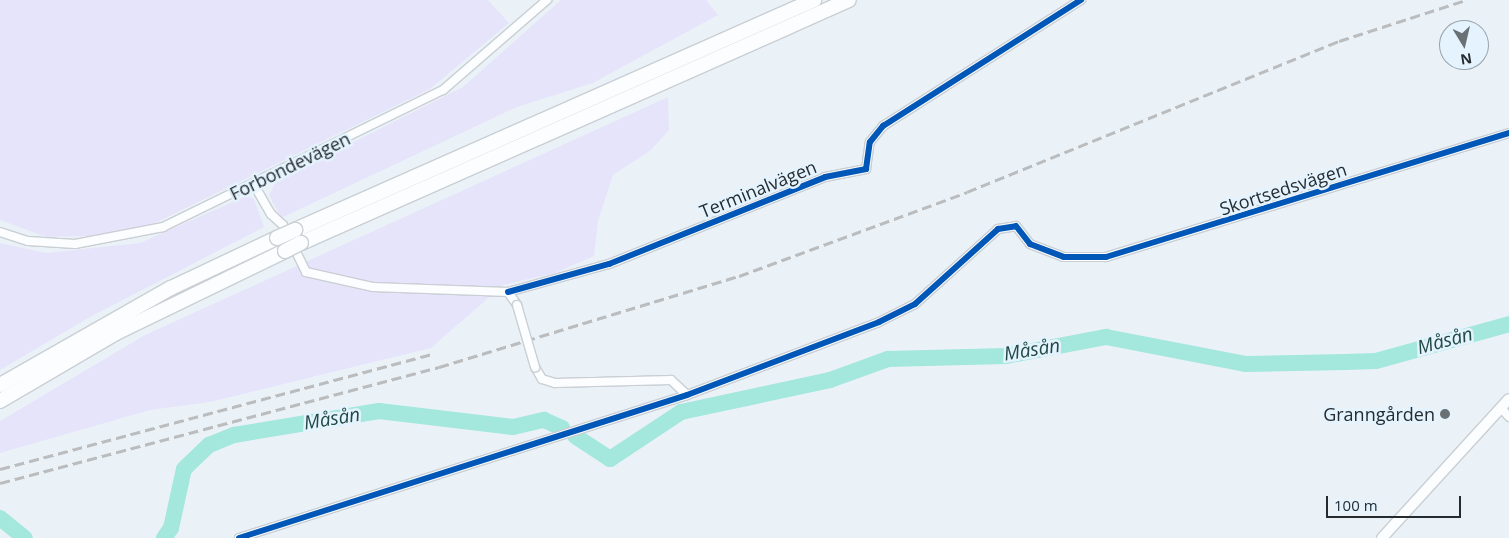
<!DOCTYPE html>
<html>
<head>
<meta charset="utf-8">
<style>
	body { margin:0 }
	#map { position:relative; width:1509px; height:538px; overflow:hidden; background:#eaf2f8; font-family:"Open Sans",sans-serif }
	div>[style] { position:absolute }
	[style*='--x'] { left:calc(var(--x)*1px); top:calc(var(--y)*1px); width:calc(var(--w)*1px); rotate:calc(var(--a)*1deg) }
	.green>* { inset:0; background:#e6e4fa }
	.river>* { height:16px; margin:-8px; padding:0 8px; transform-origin:8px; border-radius:8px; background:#a3e7dd }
	.roads { filter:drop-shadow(1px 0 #c9cfd4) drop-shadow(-1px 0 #c9cfd4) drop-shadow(0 1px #c9cfd4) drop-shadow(0 -1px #c9cfd4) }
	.street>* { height:8px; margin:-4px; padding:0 4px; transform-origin:4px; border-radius:4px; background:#fcfdfe }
	.secondary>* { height:10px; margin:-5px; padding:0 5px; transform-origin:5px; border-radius:5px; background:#fcfdfe }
	.highway>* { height:14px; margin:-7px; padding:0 7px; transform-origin:7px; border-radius:7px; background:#fcfdfe }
	.rail>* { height:2.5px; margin-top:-1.25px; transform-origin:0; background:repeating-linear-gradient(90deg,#babcbe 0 10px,transparent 0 15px) }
	.bridges { filter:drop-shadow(1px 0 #c9cfd4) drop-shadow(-1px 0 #c9cfd4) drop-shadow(0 1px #c9cfd4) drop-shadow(0 -1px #c9cfd4) }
	.street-bridge>* { height:8px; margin:-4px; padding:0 4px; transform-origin:4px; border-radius:4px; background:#fcfdfe }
	.highway-bridge>* { height:14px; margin:-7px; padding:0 7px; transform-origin:7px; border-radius:7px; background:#fcfdfe }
	.cycleway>* { height:6px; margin:-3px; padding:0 3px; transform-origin:3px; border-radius:3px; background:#0057b8 }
	.dots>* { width:14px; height:14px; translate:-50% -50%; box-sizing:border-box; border:2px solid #e4f3fe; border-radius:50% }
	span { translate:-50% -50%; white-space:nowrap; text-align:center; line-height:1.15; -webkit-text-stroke:5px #e4f3fe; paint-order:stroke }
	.street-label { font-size:18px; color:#252b2f }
	.poi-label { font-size:18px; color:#252b2f }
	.right { translate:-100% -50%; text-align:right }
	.water-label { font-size:19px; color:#204a43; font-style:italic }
	.north { position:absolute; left:1439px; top:20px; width:50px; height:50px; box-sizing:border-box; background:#e4f3fe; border:1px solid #98a3ab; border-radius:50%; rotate:171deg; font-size:14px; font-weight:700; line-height:20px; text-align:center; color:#252b2f }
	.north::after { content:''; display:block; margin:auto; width:18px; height:22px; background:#6a7175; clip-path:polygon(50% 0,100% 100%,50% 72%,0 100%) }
	.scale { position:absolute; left:1326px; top:496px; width:135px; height:22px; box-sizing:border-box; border:2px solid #252b2f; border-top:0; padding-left:6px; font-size:15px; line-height:18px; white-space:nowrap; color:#252b2f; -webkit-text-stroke:4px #e4f3fe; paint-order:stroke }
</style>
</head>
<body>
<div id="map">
	<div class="green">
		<div style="clip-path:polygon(0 0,488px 0,509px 23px,430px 89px,151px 225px,90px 236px,46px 237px,0 220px)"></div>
		<div style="clip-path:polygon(561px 0,706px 0,718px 15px,593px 83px,517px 107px,281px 218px,269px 195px,276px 181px,463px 87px)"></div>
		<div style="clip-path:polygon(668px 97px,669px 130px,651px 150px,613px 175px,598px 221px,594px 256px,555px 273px,503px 285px,431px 348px,210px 402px,150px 410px,0 453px,0 421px,145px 335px)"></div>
		<div style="clip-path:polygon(246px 196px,254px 199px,264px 227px,90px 317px,0 370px,0 243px,46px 253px,140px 243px)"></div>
	</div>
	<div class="river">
		<div style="--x:575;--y:436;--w:42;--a:33.3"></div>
		<div style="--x:610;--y:459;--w:85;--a:-33.5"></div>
		<div style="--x:681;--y:412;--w:152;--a:-12.1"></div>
		<div style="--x:830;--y:380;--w:62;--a:-19.9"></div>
		<div style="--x:888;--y:359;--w:118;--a:-1.5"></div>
		<div style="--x:1006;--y:356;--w:102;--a:-10.8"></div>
		<div style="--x:1106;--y:337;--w:143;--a:10.9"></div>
		<div style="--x:1246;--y:364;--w:99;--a:-1.2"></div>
		<div style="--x:1345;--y:362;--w:31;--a:-2"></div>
		<div style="--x:1376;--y:361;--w:138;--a:-15.5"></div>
		<div style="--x:0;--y:518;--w:32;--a:39"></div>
		<div style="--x:164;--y:538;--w:12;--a:-55"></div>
		<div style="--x:171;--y:528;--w:60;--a:-77.6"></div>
		<div style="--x:184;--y:469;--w:35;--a:-44"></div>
		<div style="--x:209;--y:445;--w:27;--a:-22"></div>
		<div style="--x:234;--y:435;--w:147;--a:-9.4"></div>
		<div style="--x:379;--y:411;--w:135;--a:6.8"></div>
		<div style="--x:513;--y:427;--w:32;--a:-13"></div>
		<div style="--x:544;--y:420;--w:20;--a:24"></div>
	</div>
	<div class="roads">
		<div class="street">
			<div style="--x:253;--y:183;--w:36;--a:60"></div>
			<div style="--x:271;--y:214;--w:16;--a:43"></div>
			<div style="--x:283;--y:225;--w:52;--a:63.9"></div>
			<div style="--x:306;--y:272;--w:69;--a:12.6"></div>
			<div style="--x:373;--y:287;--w:135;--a:2.1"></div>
			<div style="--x:508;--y:292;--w:16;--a:55"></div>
			<div style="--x:0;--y:232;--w:29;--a:18"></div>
			<div style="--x:28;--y:241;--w:47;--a:3.7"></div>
			<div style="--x:75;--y:244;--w:90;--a:-10.9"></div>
			<div style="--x:163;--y:227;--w:312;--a:-26.1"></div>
			<div style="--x:443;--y:90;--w:138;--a:-40.9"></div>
			<div style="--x:508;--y:292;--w:105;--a:-15.5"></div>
			<div style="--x:609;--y:264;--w:233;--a:-21.9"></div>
			<div style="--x:825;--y:177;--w:42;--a:-11"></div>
			<div style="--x:866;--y:169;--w:27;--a:-82"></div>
			<div style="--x:870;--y:142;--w:21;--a:-51"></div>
			<div style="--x:883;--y:126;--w:235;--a:-32.5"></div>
			<div style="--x:535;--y:367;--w:14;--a:60"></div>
			<div style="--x:542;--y:379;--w:14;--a:17"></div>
			<div style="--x:555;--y:383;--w:116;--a:-1.5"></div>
			<div style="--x:671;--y:380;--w:22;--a:43"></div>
			<div style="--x:1501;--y:408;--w:12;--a:48"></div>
			<div style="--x:239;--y:538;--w:470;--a:-17.7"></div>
			<div style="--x:687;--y:395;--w:205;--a:-20.8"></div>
			<div style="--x:879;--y:322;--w:40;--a:-26.6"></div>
			<div style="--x:915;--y:304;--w:112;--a:-42.1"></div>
			<div style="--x:998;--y:229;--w:18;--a:-9"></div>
			<div style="--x:1016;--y:226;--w:23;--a:52"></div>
			<div style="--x:1030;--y:244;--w:36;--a:21"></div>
			<div style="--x:1064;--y:257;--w:42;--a:0"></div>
			<div style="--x:1106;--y:257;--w:422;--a:-17.1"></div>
		</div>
		<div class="secondary">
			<div style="--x:1382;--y:538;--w:188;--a:-47.6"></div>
		</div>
		<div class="highway">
			<div style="--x:295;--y:230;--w:568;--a:-23.9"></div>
			<div style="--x:301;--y:243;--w:599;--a:-23.91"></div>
			<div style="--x:0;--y:385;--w:197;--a:-29.6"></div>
			<div style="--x:171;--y:288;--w:117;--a:-25.3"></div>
			<div style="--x:0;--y:401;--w:134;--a:-30.4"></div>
			<div style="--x:116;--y:333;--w:188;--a:-25.9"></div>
		</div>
	</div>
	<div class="rail">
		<div style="--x:0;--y:469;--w:448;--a:-14.9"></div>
		<div style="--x:0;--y:483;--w:454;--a:-14.8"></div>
		<div style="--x:439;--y:367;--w:313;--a:-16.9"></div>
		<div style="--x:739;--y:276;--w:243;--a:-20.2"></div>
		<div style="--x:967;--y:192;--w:401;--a:-22.1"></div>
		<div style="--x:1339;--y:41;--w:133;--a:-17.9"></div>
	</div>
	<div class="bridges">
		<div class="street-bridge">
			<div style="--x:517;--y:305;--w:65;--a:73.8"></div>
		</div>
		<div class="highway-bridge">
			<div style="--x:277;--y:238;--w:20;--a:-24"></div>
			<div style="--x:285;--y:251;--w:18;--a:-27"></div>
		</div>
	</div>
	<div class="cycleway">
		<div style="--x:508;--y:292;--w:105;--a:-15.5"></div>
		<div style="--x:609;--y:264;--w:233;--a:-21.9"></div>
		<div style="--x:825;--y:177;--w:42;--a:-11"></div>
		<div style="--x:866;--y:169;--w:27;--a:-82"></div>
		<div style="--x:870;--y:142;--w:21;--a:-51"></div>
		<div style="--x:883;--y:126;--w:235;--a:-32.5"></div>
		<div style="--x:239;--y:538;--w:470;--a:-17.7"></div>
		<div style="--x:687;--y:395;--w:205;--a:-20.8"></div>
		<div style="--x:879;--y:322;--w:40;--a:-26.6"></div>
		<div style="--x:915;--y:304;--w:112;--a:-42.1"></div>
		<div style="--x:998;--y:229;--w:18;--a:-9"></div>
		<div style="--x:1016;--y:226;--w:23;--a:52"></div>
		<div style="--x:1030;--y:244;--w:36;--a:21"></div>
		<div style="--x:1064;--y:257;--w:42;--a:0"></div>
		<div style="--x:1106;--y:257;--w:422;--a:-17.1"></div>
	</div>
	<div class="dots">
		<div style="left:1445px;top:414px;background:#6a7175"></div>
	</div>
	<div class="street-label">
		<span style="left:290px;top:166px;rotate:-26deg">Forbondevägen</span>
		<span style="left:758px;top:189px;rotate:-22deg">Terminalvägen</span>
		<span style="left:1283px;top:189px;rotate:-18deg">Skortsedsvägen</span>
	</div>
	<div class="poi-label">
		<span class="right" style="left:1435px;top:414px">Granngården</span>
	</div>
	<div class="water-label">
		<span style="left:1445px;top:341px;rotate:-15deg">Måsån</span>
		<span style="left:1032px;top:350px;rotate:-9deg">Måsån</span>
		<span style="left:332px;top:419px;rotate:-9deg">Måsån</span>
	</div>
	<div class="north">N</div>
	<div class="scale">100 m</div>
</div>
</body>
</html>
